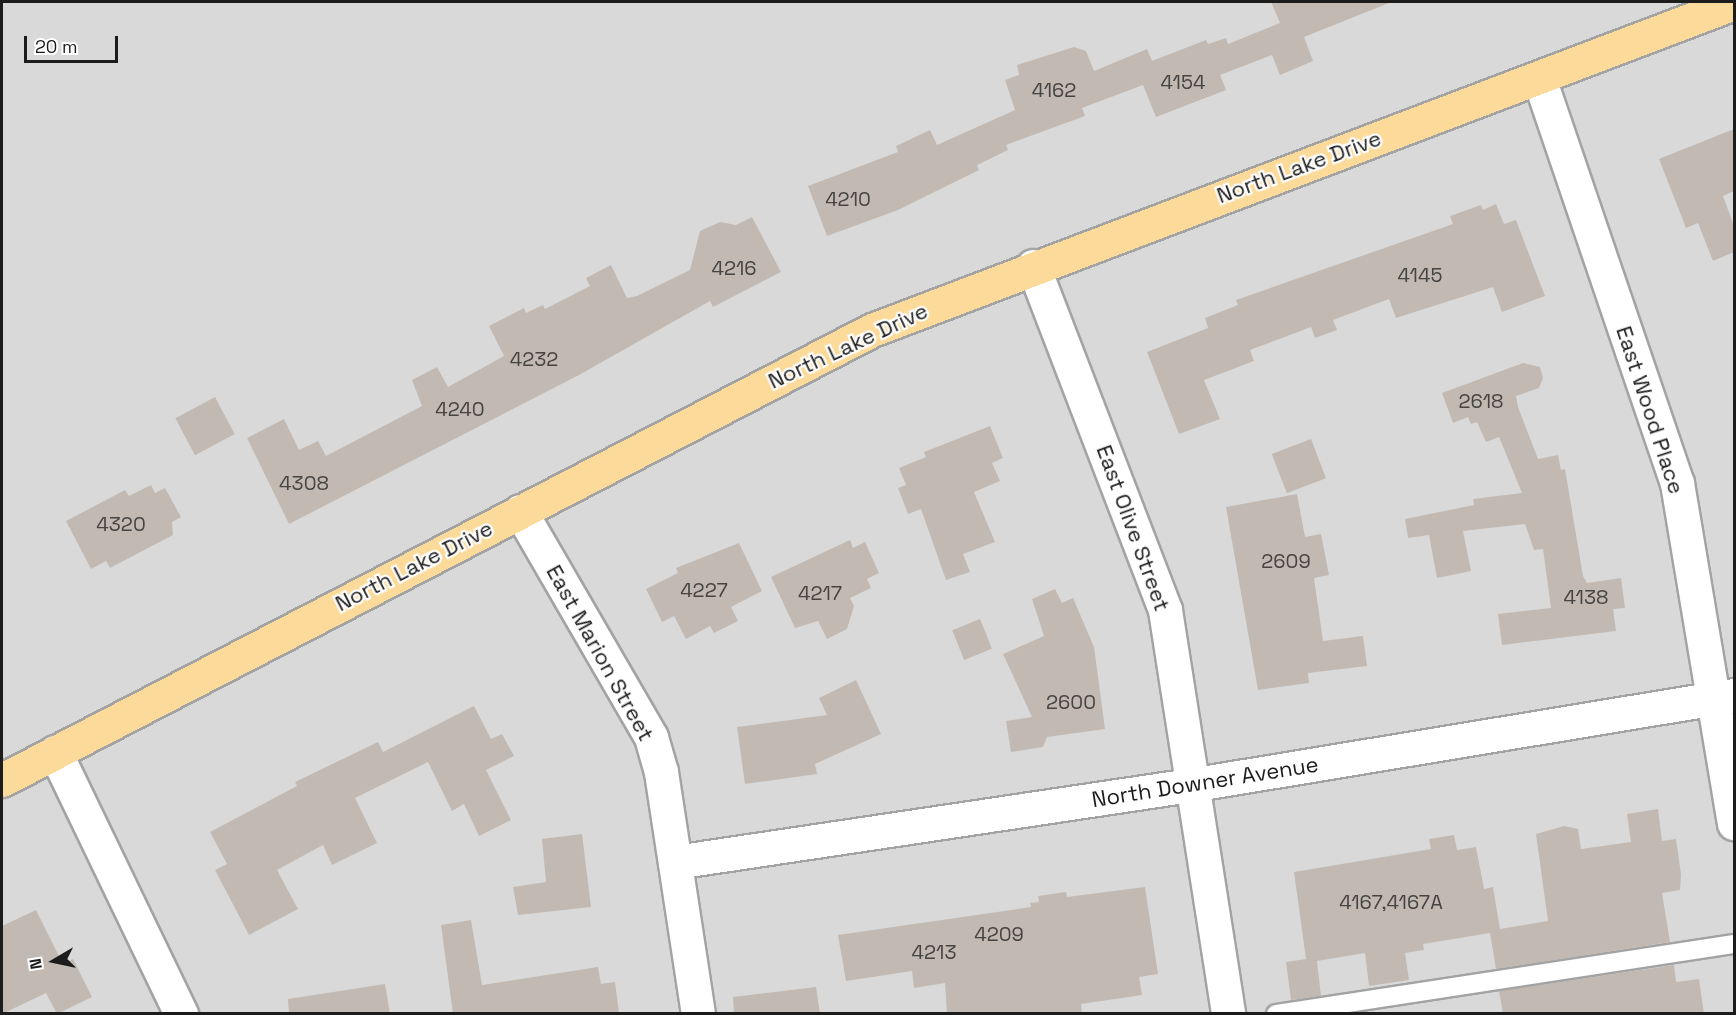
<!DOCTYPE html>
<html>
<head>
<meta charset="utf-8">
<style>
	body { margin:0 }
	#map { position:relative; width:1736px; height:1015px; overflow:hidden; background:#eeebe2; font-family:"Space Grotesk",sans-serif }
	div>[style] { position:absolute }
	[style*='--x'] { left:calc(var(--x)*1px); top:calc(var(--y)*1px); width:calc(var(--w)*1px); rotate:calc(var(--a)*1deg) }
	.residential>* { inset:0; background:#dad9d9; transform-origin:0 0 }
	.building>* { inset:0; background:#c2bab2; transform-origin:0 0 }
	.roads { filter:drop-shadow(2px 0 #a3a3a3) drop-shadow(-2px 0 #a3a3a3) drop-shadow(0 2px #a3a3a3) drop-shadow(0 -2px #a3a3a3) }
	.lane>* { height:18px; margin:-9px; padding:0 9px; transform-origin:9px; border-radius:9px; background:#fff }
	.street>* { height:33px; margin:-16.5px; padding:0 16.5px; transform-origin:16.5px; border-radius:16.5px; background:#fff }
	.primary>* { height:33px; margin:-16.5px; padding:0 16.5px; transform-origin:16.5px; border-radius:16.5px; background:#fbda9a }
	span { translate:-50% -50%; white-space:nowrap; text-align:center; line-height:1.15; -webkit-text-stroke:4.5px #fff; paint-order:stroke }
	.number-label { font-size:20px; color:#464442 }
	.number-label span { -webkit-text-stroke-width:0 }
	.street-label { font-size:22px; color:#1c1c1c }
	.frame { position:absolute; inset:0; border:3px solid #1c1c1c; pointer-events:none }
	.north { position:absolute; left:24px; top:931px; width:60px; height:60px; -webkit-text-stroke:4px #fff; paint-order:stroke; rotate:261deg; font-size:16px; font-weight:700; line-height:24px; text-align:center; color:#1c1c1c }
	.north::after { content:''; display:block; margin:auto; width:21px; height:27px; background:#1c1c1c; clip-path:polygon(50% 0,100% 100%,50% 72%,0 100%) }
	.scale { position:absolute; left:24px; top:36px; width:94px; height:27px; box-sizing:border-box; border:3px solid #1c1c1c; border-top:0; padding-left:8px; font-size:18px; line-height:21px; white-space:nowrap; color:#1c1c1c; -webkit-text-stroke:4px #fff; paint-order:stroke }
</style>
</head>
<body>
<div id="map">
	<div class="residential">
		<div style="left:2px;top:2px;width:1732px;height:1011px"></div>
	</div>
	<div class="building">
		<div style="clip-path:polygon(1271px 2px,1389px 3px,1304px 37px,1313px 61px,1280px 75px,1272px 55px,1220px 75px,1226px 90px,1156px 117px,1143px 85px,1082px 108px,1085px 116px,1006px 145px,1008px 150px,977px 165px,979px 170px,898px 210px,827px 236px,808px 186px,898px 152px,896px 146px,930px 130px,937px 145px,1015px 110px,1005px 80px,1019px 75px,1017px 65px,1074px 47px,1086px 51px,1094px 71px,1147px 49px,1152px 61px,1206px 40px,1208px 44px,1226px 38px,1228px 44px,1280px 23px)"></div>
		<div style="clip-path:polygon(1734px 129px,1734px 191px,1723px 196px,1734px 226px,1734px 252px,1713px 261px,1698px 223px,1686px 228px,1659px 159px)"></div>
		<div style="clip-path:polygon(1496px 204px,1504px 224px,1516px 220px,1545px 296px,1502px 312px,1493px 287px,1396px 318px,1389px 299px,1333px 320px,1337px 330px,1315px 338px,1311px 327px,1250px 350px,1254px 361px,1204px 380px,1220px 419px,1179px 434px,1147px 352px,1208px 328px,1205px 318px,1238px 305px,1236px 300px,1453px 224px,1450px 216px,1481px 205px,1483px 210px)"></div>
		<div style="clip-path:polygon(752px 217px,781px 272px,713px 307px,710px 301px,579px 375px,289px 524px,247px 438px,284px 419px,299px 450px,318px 441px,326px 456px,422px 406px,412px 380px,437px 367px,448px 387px,504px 356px,489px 326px,524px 308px,526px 313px,543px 305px,545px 309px,590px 286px,586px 278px,611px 265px,627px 298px,637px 296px,690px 270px,700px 231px,720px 222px,736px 225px)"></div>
		<div style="clip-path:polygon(1523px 363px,1540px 367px,1543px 378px,1539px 388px,1516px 396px,1518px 407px,1538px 459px,1558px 455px,1561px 470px,1565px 469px,1583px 576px,1587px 583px,1621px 578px,1625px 608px,1613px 609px,1616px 631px,1502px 645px,1498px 614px,1551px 608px,1543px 549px,1534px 550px,1525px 524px,1463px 531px,1471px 571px,1437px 578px,1429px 535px,1408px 538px,1405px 519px,1474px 505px,1473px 499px,1522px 493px,1499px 437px,1486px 442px,1477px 422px,1471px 424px,1468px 417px,1453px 423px,1442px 393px)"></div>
		<div style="left:215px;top:397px;width:42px;height:45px;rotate:62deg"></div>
		<div style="clip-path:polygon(990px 426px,1003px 458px,992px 463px,1000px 481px,974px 492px,995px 542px,963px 554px,970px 572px,946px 580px,921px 509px,908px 514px,898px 488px,906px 485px,899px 468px,926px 457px,924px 452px)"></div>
		<div style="left:1311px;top:439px;width:42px;height:42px;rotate:69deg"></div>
		<div style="clip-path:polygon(151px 485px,155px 493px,165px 488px,181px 517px,172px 522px,173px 535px,110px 568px,106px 561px,91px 569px,66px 521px,125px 490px,129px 496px)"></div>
		<div style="clip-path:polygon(1297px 494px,1305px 537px,1321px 534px,1329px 575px,1314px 578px,1323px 641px,1363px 636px,1367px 666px,1308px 673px,1309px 683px,1258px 690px,1226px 507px)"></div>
		<div style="clip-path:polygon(850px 540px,853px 548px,865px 542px,879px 573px,867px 579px,871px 588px,850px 598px,854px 606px,847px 629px,827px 639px,818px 621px,795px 628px,771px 577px)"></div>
		<div style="clip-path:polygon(739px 543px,762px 591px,731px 607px,738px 621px,714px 633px,710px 626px,686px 639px,674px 616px,662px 622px,646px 589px,678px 573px,676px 568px)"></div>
		<div style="clip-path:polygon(1055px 589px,1062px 603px,1073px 598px,1094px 647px,1105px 729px,1047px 737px,1043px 747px,1011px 752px,1006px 721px,1032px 717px,1003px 654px,1044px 636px,1032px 599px)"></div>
		<div style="left:980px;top:619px;width:32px;height:30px;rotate:68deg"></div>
		<div style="clip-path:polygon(856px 680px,881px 734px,815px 764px,817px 774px,745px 784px,737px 727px,827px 715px,819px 698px)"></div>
		<div style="clip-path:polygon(474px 706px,491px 739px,502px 734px,514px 756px,486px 770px,511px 820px,479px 836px,464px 804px,452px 811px,428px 762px,355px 798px,377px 843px,332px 865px,323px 845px,277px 870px,298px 909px,249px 935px,215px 870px,227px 864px,210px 832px,297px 786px,295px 782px,378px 742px,383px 752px)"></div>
		<div style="clip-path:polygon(1658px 809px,1662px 841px,1676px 839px,1681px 874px,1680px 890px,1662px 893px,1670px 942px,1496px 969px,1490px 933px,1423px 944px,1424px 950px,1405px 953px,1409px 980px,1369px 986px,1365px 953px,1317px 961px,1321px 996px,1291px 1000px,1286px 962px,1306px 959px,1294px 872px,1431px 849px,1429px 839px,1454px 835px,1457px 850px,1476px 847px,1484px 889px,1493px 887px,1500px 929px,1548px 921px,1536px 834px,1564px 826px,1578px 829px,1581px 849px,1631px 842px,1627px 814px)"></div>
		<div style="clip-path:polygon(582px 834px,591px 907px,518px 915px,513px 887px,546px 882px,542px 839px)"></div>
		<div style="clip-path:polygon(1145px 887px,1158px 974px,1139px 977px,1142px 995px,1081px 1004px,1082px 1014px,947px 1014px,945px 983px,914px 988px,912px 971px,846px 981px,838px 935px,1031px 907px,1030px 903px,1039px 902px,1038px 896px,1066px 892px,1067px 897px)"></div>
		<div style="clip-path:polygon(36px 910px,63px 964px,73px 959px,92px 997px,57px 1014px,46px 993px,2px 1014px,2px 926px)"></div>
		<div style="clip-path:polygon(471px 920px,482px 985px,598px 967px,601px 984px,615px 982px,619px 1013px,453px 1014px,441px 925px)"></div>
		<div style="clip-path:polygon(1674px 965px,1676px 982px,1699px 979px,1704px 1014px,1503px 1014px,1499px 991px)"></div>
		<div style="clip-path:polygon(385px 984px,390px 1014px,289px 1014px,288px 999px)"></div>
		<div style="clip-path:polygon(816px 987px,820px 1014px,734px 1014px,733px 997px)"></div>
	</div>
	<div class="roads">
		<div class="lane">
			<div style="--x:1276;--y:1014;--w:463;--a:-8.7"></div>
		</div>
		<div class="street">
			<div style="--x:1539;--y:78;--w:428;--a:71.2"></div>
			<div style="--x:1677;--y:483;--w:345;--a:80.5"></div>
			<div style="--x:1033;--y:266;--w:368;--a:69"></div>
			<div style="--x:1165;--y:610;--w:409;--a:81.1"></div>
			<div style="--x:520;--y:511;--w:261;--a:59.9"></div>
			<div style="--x:651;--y:737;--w:36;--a:74"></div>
			<div style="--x:661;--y:772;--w:245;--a:81.3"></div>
			<div style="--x:55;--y:752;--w:291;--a:64.3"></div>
			<div style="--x:675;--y:862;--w:521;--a:-8.5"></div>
			<div style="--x:1190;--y:785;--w:551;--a:-9.39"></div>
		</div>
		<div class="primary">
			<div style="--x:2;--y:780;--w:979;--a:-27.35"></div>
			<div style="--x:872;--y:330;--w:922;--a:-20.77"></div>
		</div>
	</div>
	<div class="number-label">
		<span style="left:1183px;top:82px">4154</span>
		<span style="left:1054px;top:90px">4162</span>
		<span style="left:848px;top:199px">4210</span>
		<span style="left:734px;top:268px">4216</span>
		<span style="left:1420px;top:275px">4145</span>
		<span style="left:534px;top:359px">4232</span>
		<span style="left:1481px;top:401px">2618</span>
		<span style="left:460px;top:409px">4240</span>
		<span style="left:304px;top:483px">4308</span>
		<span style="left:121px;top:524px">4320</span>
		<span style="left:1286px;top:561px">2609</span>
		<span style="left:704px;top:590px">4227</span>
		<span style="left:820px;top:593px">4217</span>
		<span style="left:1586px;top:597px">4138</span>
		<span style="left:1071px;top:702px">2600</span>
		<span style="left:1391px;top:902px">4167,4167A</span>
		<span style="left:999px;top:934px">4209</span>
		<span style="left:934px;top:952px">4213</span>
	</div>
	<div class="street-label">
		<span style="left:1299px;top:167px;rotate:-20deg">North Lake Drive</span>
		<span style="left:848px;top:346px;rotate:-25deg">North Lake Drive</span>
		<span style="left:1650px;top:410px;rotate:72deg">East Wood Place</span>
		<span style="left:1133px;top:528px;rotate:70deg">East Olive Street</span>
		<span style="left:414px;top:566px;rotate:-27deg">North Lake Drive</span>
		<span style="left:600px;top:653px;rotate:61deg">East Marion Street</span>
		<span style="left:1205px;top:782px;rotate:-9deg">North Downer Avenue</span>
	</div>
	<div class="frame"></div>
	<div class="north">N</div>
	<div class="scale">20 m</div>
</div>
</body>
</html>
